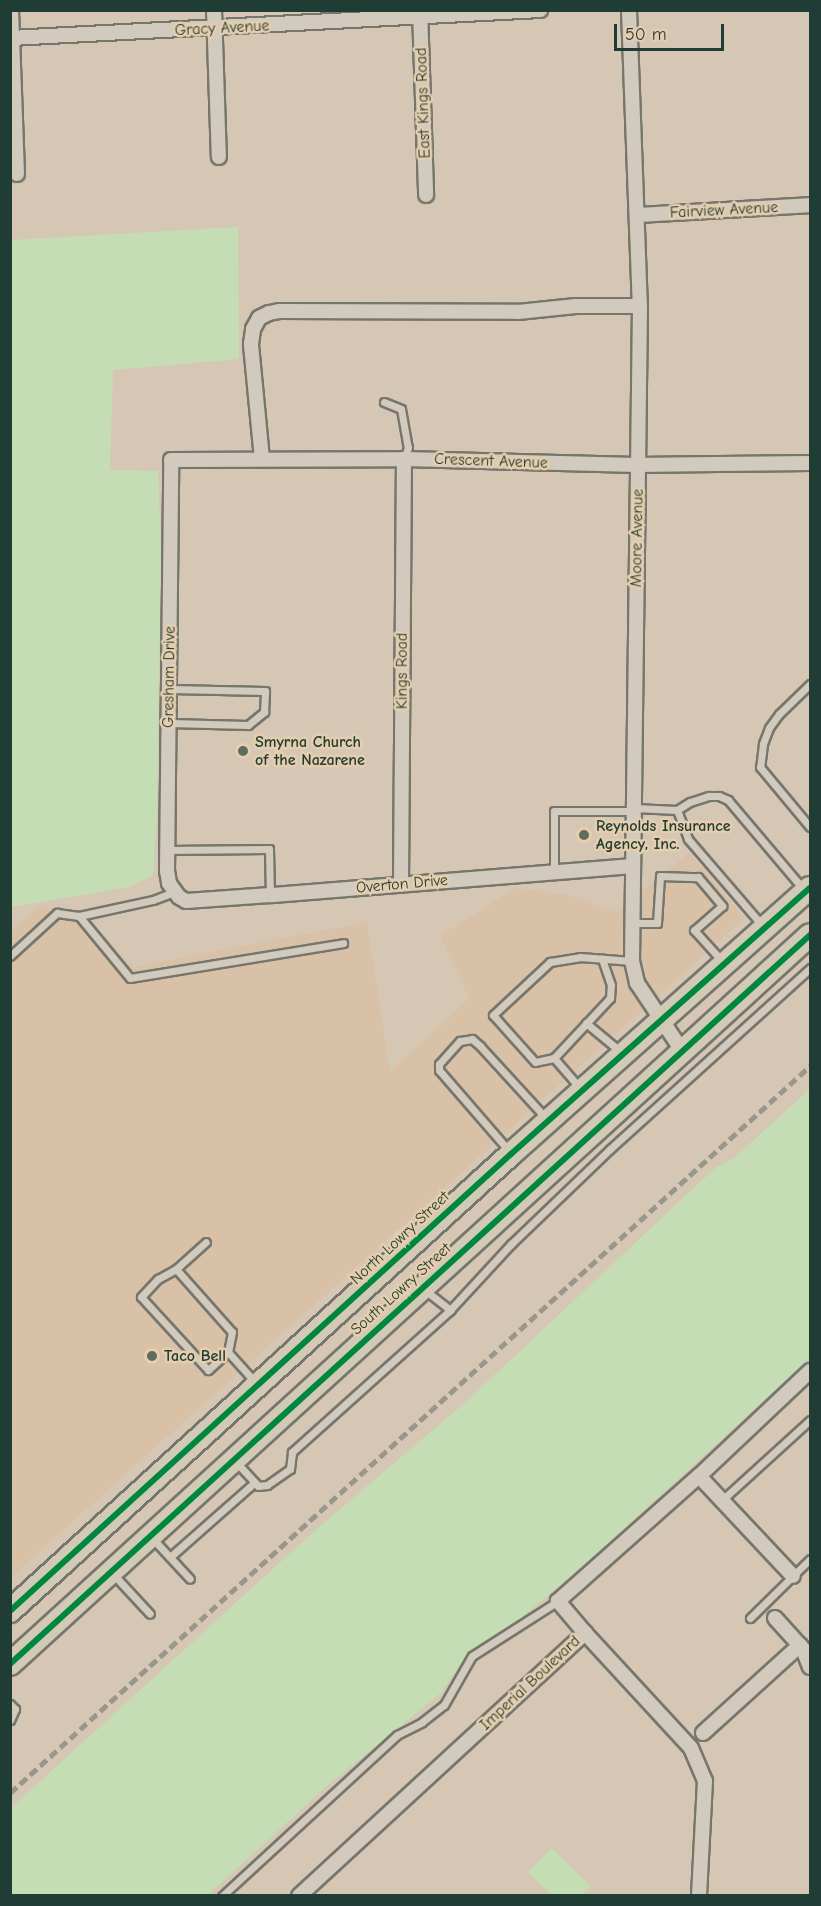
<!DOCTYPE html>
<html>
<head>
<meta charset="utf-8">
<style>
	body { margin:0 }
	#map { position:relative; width:821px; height:1906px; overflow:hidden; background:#d6c7b5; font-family:"Comic Neue",sans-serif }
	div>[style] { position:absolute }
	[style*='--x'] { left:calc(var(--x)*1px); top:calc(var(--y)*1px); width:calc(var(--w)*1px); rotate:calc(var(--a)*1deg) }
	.built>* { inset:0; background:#d8c1a7 }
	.green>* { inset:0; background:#c4ddb4 }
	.roads { filter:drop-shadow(2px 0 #77766c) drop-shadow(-2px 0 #77766c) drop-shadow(0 2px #77766c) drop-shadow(0 -2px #77766c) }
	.lane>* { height:7px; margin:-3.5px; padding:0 3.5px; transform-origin:3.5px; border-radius:3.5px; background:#d3cabe }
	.street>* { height:14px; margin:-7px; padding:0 7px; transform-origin:7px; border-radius:7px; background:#d3cabe }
	.primary>* { height:22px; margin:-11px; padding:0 11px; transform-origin:11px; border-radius:11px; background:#d2cab6 }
	.rail>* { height:4.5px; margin-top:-2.25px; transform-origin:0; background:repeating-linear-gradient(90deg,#99968c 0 9px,transparent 0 13.5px) }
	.cycleway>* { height:6px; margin:-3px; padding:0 3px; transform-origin:3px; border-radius:3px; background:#00873e }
	.dots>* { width:16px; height:16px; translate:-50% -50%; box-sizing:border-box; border:3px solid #e5cdad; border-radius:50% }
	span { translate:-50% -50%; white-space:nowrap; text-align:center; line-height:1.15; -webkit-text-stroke:5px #e5cdad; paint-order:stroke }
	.street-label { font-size:16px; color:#1f3d34 }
	.poi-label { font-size:16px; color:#1f3d34; font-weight:700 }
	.left { translate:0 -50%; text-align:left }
	.frame { position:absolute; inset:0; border:12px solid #1f3d34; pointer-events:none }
	.scale { position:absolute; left:614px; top:24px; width:110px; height:27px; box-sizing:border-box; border:3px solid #1f3d34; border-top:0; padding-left:8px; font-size:18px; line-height:21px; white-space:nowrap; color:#1f3d34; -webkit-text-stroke:4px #e5cdad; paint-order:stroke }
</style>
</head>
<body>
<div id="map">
	<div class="built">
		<div style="clip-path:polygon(689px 853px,745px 918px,11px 1577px,11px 932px,37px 907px,81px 910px,133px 967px,367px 922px,390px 1072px,469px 998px,440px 936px,515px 888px,567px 895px,616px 912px)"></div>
	</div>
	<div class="green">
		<div style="clip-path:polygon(238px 227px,239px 359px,113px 370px,110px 470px,158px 471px,161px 543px,157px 814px,153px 875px,129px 887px,11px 907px,11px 240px)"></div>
		<div style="clip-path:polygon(810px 1089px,810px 1358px,584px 1565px,521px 1618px,468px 1652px,441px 1693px,328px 1785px,208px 1895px,11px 1895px,11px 1808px,310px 1535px,468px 1400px,715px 1168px,734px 1158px)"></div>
		<div style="clip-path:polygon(551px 1848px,591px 1886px,582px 1895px,552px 1895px,528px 1873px)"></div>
	</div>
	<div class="roads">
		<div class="lane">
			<div style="--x:384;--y:402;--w:18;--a:22"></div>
			<div style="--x:401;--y:409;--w:39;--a:80"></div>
			<div style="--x:408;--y:447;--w:13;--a:108"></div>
			<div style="--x:810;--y:684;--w:43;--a:135.9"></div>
			<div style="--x:779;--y:714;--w:17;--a:126"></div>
			<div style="--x:769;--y:728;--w:17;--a:111"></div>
			<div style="--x:763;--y:744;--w:23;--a:97"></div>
			<div style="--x:760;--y:767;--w:78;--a:50.2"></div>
			<div style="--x:169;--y:723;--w:79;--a:1.5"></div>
			<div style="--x:248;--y:725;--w:21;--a:-39"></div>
			<div style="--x:264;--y:712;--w:21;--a:-87"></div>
			<div style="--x:265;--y:691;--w:95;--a:-178.8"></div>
			<div style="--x:634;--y:808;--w:43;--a:2.7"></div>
			<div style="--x:677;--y:810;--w:15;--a:-32"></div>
			<div style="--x:690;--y:802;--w:20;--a:-18"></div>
			<div style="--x:709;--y:796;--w:10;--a:0"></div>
			<div style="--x:719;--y:796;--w:10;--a:24"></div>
			<div style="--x:728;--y:800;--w:118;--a:49.8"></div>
			<div style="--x:677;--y:810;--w:31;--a:69"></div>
			<div style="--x:688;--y:839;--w:113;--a:49.3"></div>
			<div style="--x:166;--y:850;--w:103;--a:-0.6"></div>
			<div style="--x:269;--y:849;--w:46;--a:88.8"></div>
			<div style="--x:554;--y:873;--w:62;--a:-90"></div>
			<div style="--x:554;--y:811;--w:80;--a:0"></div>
			<div style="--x:79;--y:916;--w:76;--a:-12.2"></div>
			<div style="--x:153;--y:900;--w:22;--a:-21"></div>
			<div style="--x:633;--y:923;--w:24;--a:0"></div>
			<div style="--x:657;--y:923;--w:47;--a:-86.3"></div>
			<div style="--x:660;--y:876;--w:38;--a:2"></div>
			<div style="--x:698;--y:877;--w:38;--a:50"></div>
			<div style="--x:722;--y:906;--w:37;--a:139"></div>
			<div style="--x:694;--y:930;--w:43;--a:47.8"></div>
			<div style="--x:10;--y:956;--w:64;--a:-42.5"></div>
			<div style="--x:57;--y:913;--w:22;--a:8"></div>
			<div style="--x:79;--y:916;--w:80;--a:50.6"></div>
			<div style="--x:130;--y:978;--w:216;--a:-9.3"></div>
			<div style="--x:586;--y:1023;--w:45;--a:39.6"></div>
			<div style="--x:554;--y:1058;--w:82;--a:-47"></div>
			<div style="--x:610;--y:998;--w:13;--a:-86"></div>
			<div style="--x:611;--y:985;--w:28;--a:-109"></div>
			<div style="--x:580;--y:1088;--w:40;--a:-131"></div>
			<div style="--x:554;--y:1058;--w:19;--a:168"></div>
			<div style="--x:535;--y:1062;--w:63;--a:-131.8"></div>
			<div style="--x:493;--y:1015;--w:78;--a:-42.9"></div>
			<div style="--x:550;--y:962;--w:30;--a:-9"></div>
			<div style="--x:580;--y:957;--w:52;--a:4.4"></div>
			<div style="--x:510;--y:1152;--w:108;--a:-130.9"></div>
			<div style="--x:439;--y:1070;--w:6;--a:-90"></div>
			<div style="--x:439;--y:1064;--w:31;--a:-48"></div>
			<div style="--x:460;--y:1041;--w:12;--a:-9"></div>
			<div style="--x:472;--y:1039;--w:11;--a:41"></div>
			<div style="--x:480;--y:1046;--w:96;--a:47.5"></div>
			<div style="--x:176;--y:1269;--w:40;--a:-42"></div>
			<div style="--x:426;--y:1291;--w:31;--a:38"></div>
			<div style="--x:228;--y:1352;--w:27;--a:138"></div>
			<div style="--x:208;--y:1370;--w:99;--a:-132.5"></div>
			<div style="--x:141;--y:1297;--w:25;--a:-47"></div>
			<div style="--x:158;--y:1279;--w:21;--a:-29"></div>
			<div style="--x:176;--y:1269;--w:84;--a:48.4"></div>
			<div style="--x:232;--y:1332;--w:20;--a:101"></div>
			<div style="--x:228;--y:1352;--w:40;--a:48"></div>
			<div style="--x:235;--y:1461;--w:34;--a:47"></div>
			<div style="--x:258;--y:1486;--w:9;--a:-6"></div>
			<div style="--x:267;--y:1485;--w:28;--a:-35"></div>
			<div style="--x:290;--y:1469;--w:17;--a:-83"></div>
			<div style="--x:292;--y:1452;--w:212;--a:-41.9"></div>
			<div style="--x:450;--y:1310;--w:90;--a:-47.3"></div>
			<div style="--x:511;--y:1244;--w:137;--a:-43.8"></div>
			<div style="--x:610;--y:1149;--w:270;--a:-42.1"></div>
			<div style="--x:721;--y:1501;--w:120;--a:-42.3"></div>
			<div style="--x:153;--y:1539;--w:54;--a:47.2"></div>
			<div style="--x:170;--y:1557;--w:112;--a:-41.4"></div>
			<div style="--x:113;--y:1574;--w:54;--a:47.2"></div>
			<div style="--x:750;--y:1618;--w:84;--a:-44.5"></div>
			<div style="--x:10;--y:1704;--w:7;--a:45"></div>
			<div style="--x:15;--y:1709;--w:12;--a:114"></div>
			<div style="--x:222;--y:1896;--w:238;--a:-42.6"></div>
			<div style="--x:397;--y:1735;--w:28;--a:-27"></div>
			<div style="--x:422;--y:1722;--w:28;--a:-38"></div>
			<div style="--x:444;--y:1705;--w:56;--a:-60.3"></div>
			<div style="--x:472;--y:1656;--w:102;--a:-32.6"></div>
		</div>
		<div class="street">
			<div style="--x:11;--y:10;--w:164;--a:87.9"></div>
			<div style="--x:214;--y:10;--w:147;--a:88.1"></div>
			<div style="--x:420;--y:10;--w:185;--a:88.1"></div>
			<div style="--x:629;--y:10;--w:296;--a:87.9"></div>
			<div style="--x:640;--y:306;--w:655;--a:90.7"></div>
			<div style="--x:632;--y:961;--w:23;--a:77"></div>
			<div style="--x:637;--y:983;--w:83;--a:56.3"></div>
			<div style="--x:11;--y:38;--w:530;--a:-3.03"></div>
			<div style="--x:637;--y:215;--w:173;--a:-3.3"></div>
			<div style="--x:262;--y:459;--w:116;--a:-95.5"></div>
			<div style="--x:251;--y:344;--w:15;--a:-82"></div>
			<div style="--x:253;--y:329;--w:13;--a:-61"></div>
			<div style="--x:259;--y:318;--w:11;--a:-27"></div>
			<div style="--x:269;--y:313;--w:10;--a:-11"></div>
			<div style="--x:279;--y:311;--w:239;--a:0.2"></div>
			<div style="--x:518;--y:312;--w:58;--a:-5.9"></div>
			<div style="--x:576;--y:306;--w:64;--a:0"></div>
			<div style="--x:633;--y:866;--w:364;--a:175.4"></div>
			<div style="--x:270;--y:895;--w:84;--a:175.9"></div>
			<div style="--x:186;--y:901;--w:8;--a:-150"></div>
			<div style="--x:179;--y:897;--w:17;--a:-126"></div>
			<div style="--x:169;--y:883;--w:12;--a:-99"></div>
			<div style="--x:167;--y:871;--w:411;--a:-89.4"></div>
			<div style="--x:171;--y:460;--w:233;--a:-0.2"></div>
			<div style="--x:404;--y:459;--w:233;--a:1.5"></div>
			<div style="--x:637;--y:465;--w:173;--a:-0.7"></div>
			<div style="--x:401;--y:884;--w:425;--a:-89.6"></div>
			<div style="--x:699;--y:1476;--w:137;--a:46.8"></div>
			<div style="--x:775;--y:1618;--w:42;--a:47.9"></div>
			<div style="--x:803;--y:1649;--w:19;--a:69"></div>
			<div style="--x:585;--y:1633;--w:156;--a:47.3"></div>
			<div style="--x:691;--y:1748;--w:36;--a:67"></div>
			<div style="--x:705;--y:1781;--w:115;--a:93"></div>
			<div style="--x:703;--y:1733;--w:131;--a:-42.2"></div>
			<div style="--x:299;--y:1896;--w:389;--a:-42.6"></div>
			<div style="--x:585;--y:1633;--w:42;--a:-130.2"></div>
			<div style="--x:558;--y:1601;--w:188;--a:-41.6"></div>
			<div style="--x:699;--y:1476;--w:153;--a:-43.4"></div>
		</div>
		<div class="primary">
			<div style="--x:10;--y:1611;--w:678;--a:-42.37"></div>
			<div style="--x:511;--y:1154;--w:400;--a:-41.7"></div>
			<div style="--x:10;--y:1664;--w:1082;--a:-42.34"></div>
		</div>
	</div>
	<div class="rail">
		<div style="--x:10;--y:1793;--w:1081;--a:-42.26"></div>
	</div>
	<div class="cycleway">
		<div style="--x:10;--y:1611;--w:678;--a:-42.37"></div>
		<div style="--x:511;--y:1154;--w:400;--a:-41.7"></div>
		<div style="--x:10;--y:1664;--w:1082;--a:-42.34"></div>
	</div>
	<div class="dots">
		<div style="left:243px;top:751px;background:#5f6d61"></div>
		<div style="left:584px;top:835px;background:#5f6d61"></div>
		<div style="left:152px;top:1356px;background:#5f6d61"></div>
	</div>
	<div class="street-label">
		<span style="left:222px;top:28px;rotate:-3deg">Gracy Avenue</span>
		<span style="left:423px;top:103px;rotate:-92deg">East Kings Road</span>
		<span style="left:724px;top:210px;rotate:-3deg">Fairview Avenue</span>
		<span style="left:491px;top:461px;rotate:2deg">Crescent Avenue</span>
		<span style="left:637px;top:538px;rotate:-89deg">Moore Avenue</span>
		<span style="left:402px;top:671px;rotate:-90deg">Kings Road</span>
		<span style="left:169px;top:677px;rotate:-89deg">Gresham Drive</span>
		<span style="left:402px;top:884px;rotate:-5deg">Overton Drive</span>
		<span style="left:400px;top:1238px;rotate:-43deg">North Lowry Street</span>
		<span style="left:401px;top:1289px;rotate:-42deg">South Lowry Street</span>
		<span style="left:530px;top:1683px;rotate:-43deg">Imperial Boulevard</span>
	</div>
	<div class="poi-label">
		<span class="left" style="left:255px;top:751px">Smyrna Church<br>of the Nazarene</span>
		<span class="left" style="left:596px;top:835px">Reynolds Insurance<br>Agency, Inc.</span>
		<span class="left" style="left:164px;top:1356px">Taco Bell</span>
	</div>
	<div class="frame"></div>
	<div class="scale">50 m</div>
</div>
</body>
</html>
